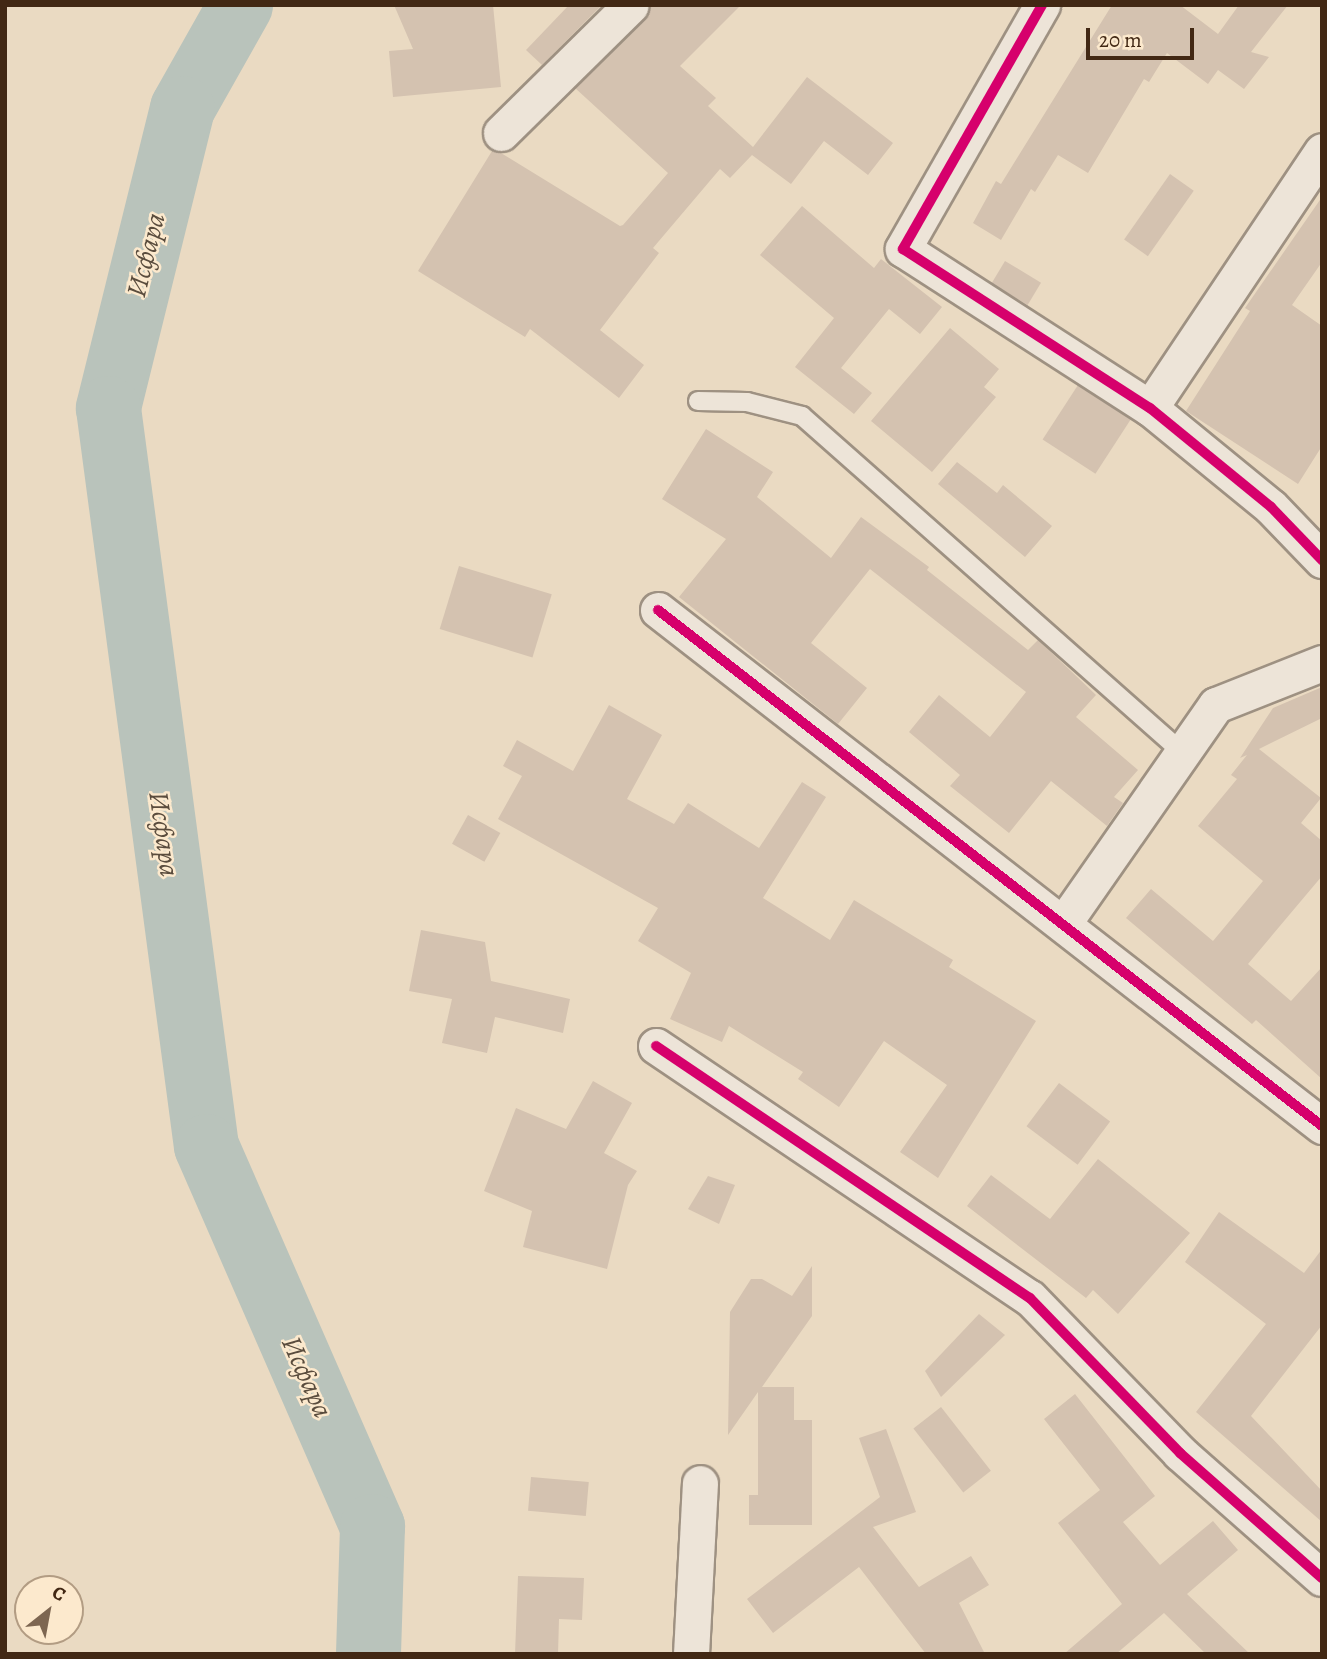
<!DOCTYPE html>
<html>
<head>
<meta charset="utf-8">
<style>
	body { margin:0 }
	#map { position:relative; width:1327px; height:1659px; overflow:hidden; background:#eadac2; font-family:Alegreya,serif }
	div>[style] { position:absolute }
	[style*='--x'] { left:calc(var(--x)*1px); top:calc(var(--y)*1px); width:calc(var(--w)*1px); rotate:calc(var(--a)*1deg) }
	.river>* { height:65px; margin:-32.5px; padding:0 32.5px; transform-origin:32.5px; border-radius:32.5px; background:#b9c3bb }
	.building>* { inset:0; background:#d4c2b0; transform-origin:0 0 }
	.roads { filter:drop-shadow(2px 0 #9e9182) drop-shadow(-2px 0 #9e9182) drop-shadow(0 2px #9e9182) drop-shadow(0 -2px #9e9182) }
	.service>* { height:18px; margin:-9px; padding:0 9px; transform-origin:9px; border-radius:9px; background:#ede4d8 }
	.minor>* { height:35px; margin:-17.5px; padding:0 17.5px; transform-origin:17.5px; border-radius:17.5px; background:#ede4d8 }
	.cycleway>* { height:10px; margin:-5px; padding:0 5px; transform-origin:5px; border-radius:5px; background:#d6006c }
	span { translate:-50% -50%; white-space:nowrap; text-align:center; line-height:1.15; -webkit-text-stroke:5px #fce9cd; paint-order:stroke }
	.water-label { font-size:28px; color:#5a4c3d; font-style:italic }
	.frame { position:absolute; inset:0; border:7px solid #422814; pointer-events:none }
	.north { position:absolute; left:14px; top:1575px; width:70px; height:70px; box-sizing:border-box; background:#fce9cd; border:2px solid #b29c83; border-radius:50%; rotate:31deg; font-size:19px; font-weight:700; line-height:28px; text-align:center; color:#422814 }
	.north::after { content:''; display:block; margin:auto; width:24px; height:32px; background:#7d6651; clip-path:polygon(50% 0,100% 100%,50% 72%,0 100%) }
	.scale { position:absolute; left:1086px; top:28px; width:108px; height:32px; box-sizing:border-box; border:4px solid #422814; border-top:0; padding-left:9px; font-size:21px; line-height:24px; white-space:nowrap; color:#422814; -webkit-text-stroke:5px #fce9cd; paint-order:stroke }
</style>
</head>
<body>
<div id="map">
	<div class="river">
		<div style="--x:240;--y:5;--w:118;--a:119.4"></div>
		<div style="--x:182;--y:108;--w:309;--a:103.9"></div>
		<div style="--x:108;--y:408;--w:744;--a:82.44"></div>
		<div style="--x:206;--y:1146;--w:415;--a:66.4"></div>
		<div style="--x:372;--y:1526;--w:128;--a:91.8"></div>
	</div>
	<div class="building">
		<div style="clip-path:polygon(394px 5px,493px 5px,501px 87px,393px 97px,389px 51px,413px 49px)"></div>
		<div style="clip-path:polygon(569px 5px,602px 5px,542px 65px,526px 50px)"></div>
		<div style="clip-path:polygon(651px 5px,741px 5px,680px 66px,716px 98px,708px 106px,753px 147px,807px 77px,893px 143px,868px 175px,824px 141px,791px 184px,752px 155px,730px 178px,720px 169px,653px 248px,659px 253px,600px 330px,644px 365px,619px 398px,530px 329px,525px 337px,418px 271px,492px 151px,501px 153px,620px 226px,623px 225px,668px 173px,575px 88px,645px 19px)"></div>
		<div style="clip-path:polygon(1112px 5px,1180px 5px,1218px 34px,1239px 5px,1288px 5px,1251px 52px,1269px 57px,1244px 89px,1218px 70px,1208px 84px,1167px 53px,1149px 82px,1144px 79px,1088px 173px,1058px 155px,1035px 192px,1031px 189px,1001px 240px,973px 223px,996px 181px,1001px 184px)"></div>
		<div style="left:1170px;top:174px;width:29px;height:80px;rotate:35deg"></div>
		<div style="clip-path:polygon(1322px 197px,1322px 262px,1292px 305px,1322px 326px,1322px 446px,1298px 484px,1186px 411px,1250px 311px,1245px 308px)"></div>
		<div style="clip-path:polygon(802px 206px,874px 268px,881px 259px,942px 307px,920px 334px,889px 309px,841px 368px,872px 393px,854px 414px,795px 367px,834px 318px,760px 255px)"></div>
		<div style="left:1005px;top:261px;width:42px;height:26px;rotate:31deg"></div>
		<div style="clip-path:polygon(950px 328px,999px 369px,984px 387px,996px 397px,932px 472px,871px 421px)"></div>
		<div style="left:1078px;top:385px;width:63px;height:65px;rotate:33deg"></div>
		<div style="clip-path:polygon(706px 429px,773px 472px,757px 497px,831px 558px,861px 517px,929px 567px,927px 570px,1028px 650px,1038px 640px,1072px 672px,1096px 695px,1076px 717px,1138px 770px,1114px 797px,1123px 803px,1107px 826px,1051px 781px,1009px 833px,950px 786px,960px 775px,909px 732px,939px 695px,990px 737px,1026px 692px,870px 569px,811px 643px,867px 688px,838px 724px,679px 597px,726px 539px,662px 499px)"></div>
		<div style="clip-path:polygon(957px 462px,997px 493px,1003px 485px,1052px 526px,1025px 557px,938px 484px)"></div>
		<div style="left:459px;top:566px;width:97px;height:66px;rotate:17deg"></div>
		<div style="clip-path:polygon(1322px 687px,1322px 718px,1259px 749px,1321px 798px,1301px 823px,1322px 841px,1322px 876px,1248px 964px,1291px 1001px,1322px 967px,1322px 1079px,1256px 1020px,1252px 1024px,1126px 918px,1151px 889px,1213px 941px,1263px 881px,1198px 826px,1237px 779px,1231px 775px,1247px 755px,1240px 758px,1273px 708px)"></div>
		<div style="clip-path:polygon(609px 705px,662px 735px,627px 799px,674px 824px,688px 803px,759px 848px,802px 782px,826px 797px,763px 898px,830px 940px,854px 900px,953px 960px,949px 967px,1036px 1021px,938px 1178px,900px 1152px,947px 1085px,884px 1041px,839px 1107px,798px 1079px,803px 1072px,729px 1026px,722px 1042px,670px 1019px,691px 973px,638px 941px,658px 908px,498px 819px,522px 776px,503px 766px,517px 740px,573px 771px)"></div>
		<div style="left:468px;top:815px;width:37px;height:33px;rotate:29deg"></div>
		<div style="clip-path:polygon(421px 930px,485px 942px,491px 981px,570px 999px,563px 1033px,495px 1017px,487px 1053px,442px 1043px,452px 999px,409px 991px)"></div>
		<div style="clip-path:polygon(593px 1081px,632px 1103px,604px 1153px,637px 1171px,628px 1185px,607px 1269px,523px 1247px,532px 1211px,484px 1191px,516px 1108px,566px 1129px)"></div>
		<div style="left:1059px;top:1083px;width:64px;height:54px;rotate:37deg"></div>
		<div style="clip-path:polygon(1098px 1159px,1190px 1233px,1118px 1314px,1093px 1290px,1086px 1298px,967px 1206px,991px 1175px,1050px 1219px)"></div>
		<div style="clip-path:polygon(708px 1176px,735px 1185px,719px 1224px,688px 1209px)"></div>
		<div style="clip-path:polygon(1219px 1212px,1304px 1273px,1322px 1249px,1322px 1325px,1251px 1416px,1322px 1491px,1322px 1522px,1196px 1412px,1266px 1324px,1185px 1262px)"></div>
		<div style="clip-path:polygon(812px 1266px,812px 1316px,762px 1387px,794px 1387px,794px 1420px,812px 1420px,812px 1525px,749px 1525px,749px 1495px,758px 1495px,758px 1392px,728px 1435px,730px 1312px,751px 1279px,762px 1279px,792px 1296px)"></div>
		<div style="clip-path:polygon(979px 1314px,1005px 1335px,941px 1397px,925px 1371px)"></div>
		<div style="clip-path:polygon(1075px 1394px,1155px 1496px,1123px 1522px,1160px 1565px,1213px 1521px,1238px 1550px,1187px 1594px,1250px 1654px,1206px 1654px,1164px 1613px,1116px 1654px,1064px 1654px,1122px 1604px,1058px 1523px,1100px 1490px,1044px 1419px)"></div>
		<div style="left:941px;top:1407px;width:81px;height:35px;rotate:52deg"></div>
		<div style="clip-path:polygon(886px 1429px,916px 1512px,873px 1527px,919px 1587px,971px 1556px,989px 1585px,959px 1603px,985px 1654px,926px 1654px,859px 1567px,773px 1633px,747px 1599px,880px 1497px,859px 1438px)"></div>
		<div style="left:531px;top:1477px;width:58px;height:34px;rotate:5deg"></div>
		<div style="clip-path:polygon(518px 1576px,584px 1578px,582px 1620px,559px 1619px,558px 1654px,515px 1654px)"></div>
	</div>
	<div class="roads">
		<div class="service">
			<div style="--x:698;--y:401;--w:49;--a:1.2"></div>
			<div style="--x:747;--y:402;--w:57;--a:14.3"></div>
			<div style="--x:802;--y:416;--w:509;--a:41.49"></div>
		</div>
		<div class="minor">
			<div style="--x:1042;--y:5;--w:281;--a:119.7"></div>
			<div style="--x:903;--y:249;--w:294;--a:32.8"></div>
			<div style="--x:1150;--y:408;--w:156;--a:39.3"></div>
			<div style="--x:1271;--y:507;--w:74;--a:46.1"></div>
			<div style="--x:501;--y:133;--w:182;--a:-44.6"></div>
			<div style="--x:1150;--y:408;--w:309;--a:-56.2"></div>
			<div style="--x:658;--y:610;--w:841;--a:37.85"></div>
			<div style="--x:1063;--y:924;--w:267;--a:-55.1"></div>
			<div style="--x:1216;--y:705;--w:114;--a:-21.6"></div>
			<div style="--x:656;--y:1046;--w:451;--a:34"></div>
			<div style="--x:1030;--y:1298;--w:216;--a:45.9"></div>
			<div style="--x:1180;--y:1453;--w:189;--a:41.4"></div>
			<div style="--x:691;--y:1654;--w:171;--a:-87"></div>
		</div>
	</div>
	<div class="cycleway">
		<div style="--x:1042;--y:5;--w:281;--a:119.7"></div>
		<div style="--x:903;--y:249;--w:294;--a:32.8"></div>
		<div style="--x:1150;--y:408;--w:156;--a:39.3"></div>
		<div style="--x:1271;--y:507;--w:74;--a:46.1"></div>
		<div style="--x:658;--y:610;--w:841;--a:37.85"></div>
		<div style="--x:656;--y:1046;--w:451;--a:34"></div>
		<div style="--x:1030;--y:1298;--w:216;--a:45.9"></div>
		<div style="--x:1180;--y:1453;--w:189;--a:41.4"></div>
	</div>
	<div class="water-label">
		<span style="left:146px;top:255px;rotate:-76deg">Исфара</span>
		<span style="left:164px;top:834px;rotate:82deg">Исфара</span>
		<span style="left:307px;top:1377px;rotate:66deg">Исфара</span>
	</div>
	<div class="frame"></div>
	<div class="north">С</div>
	<div class="scale">20 m</div>
</div>
</body>
</html>
